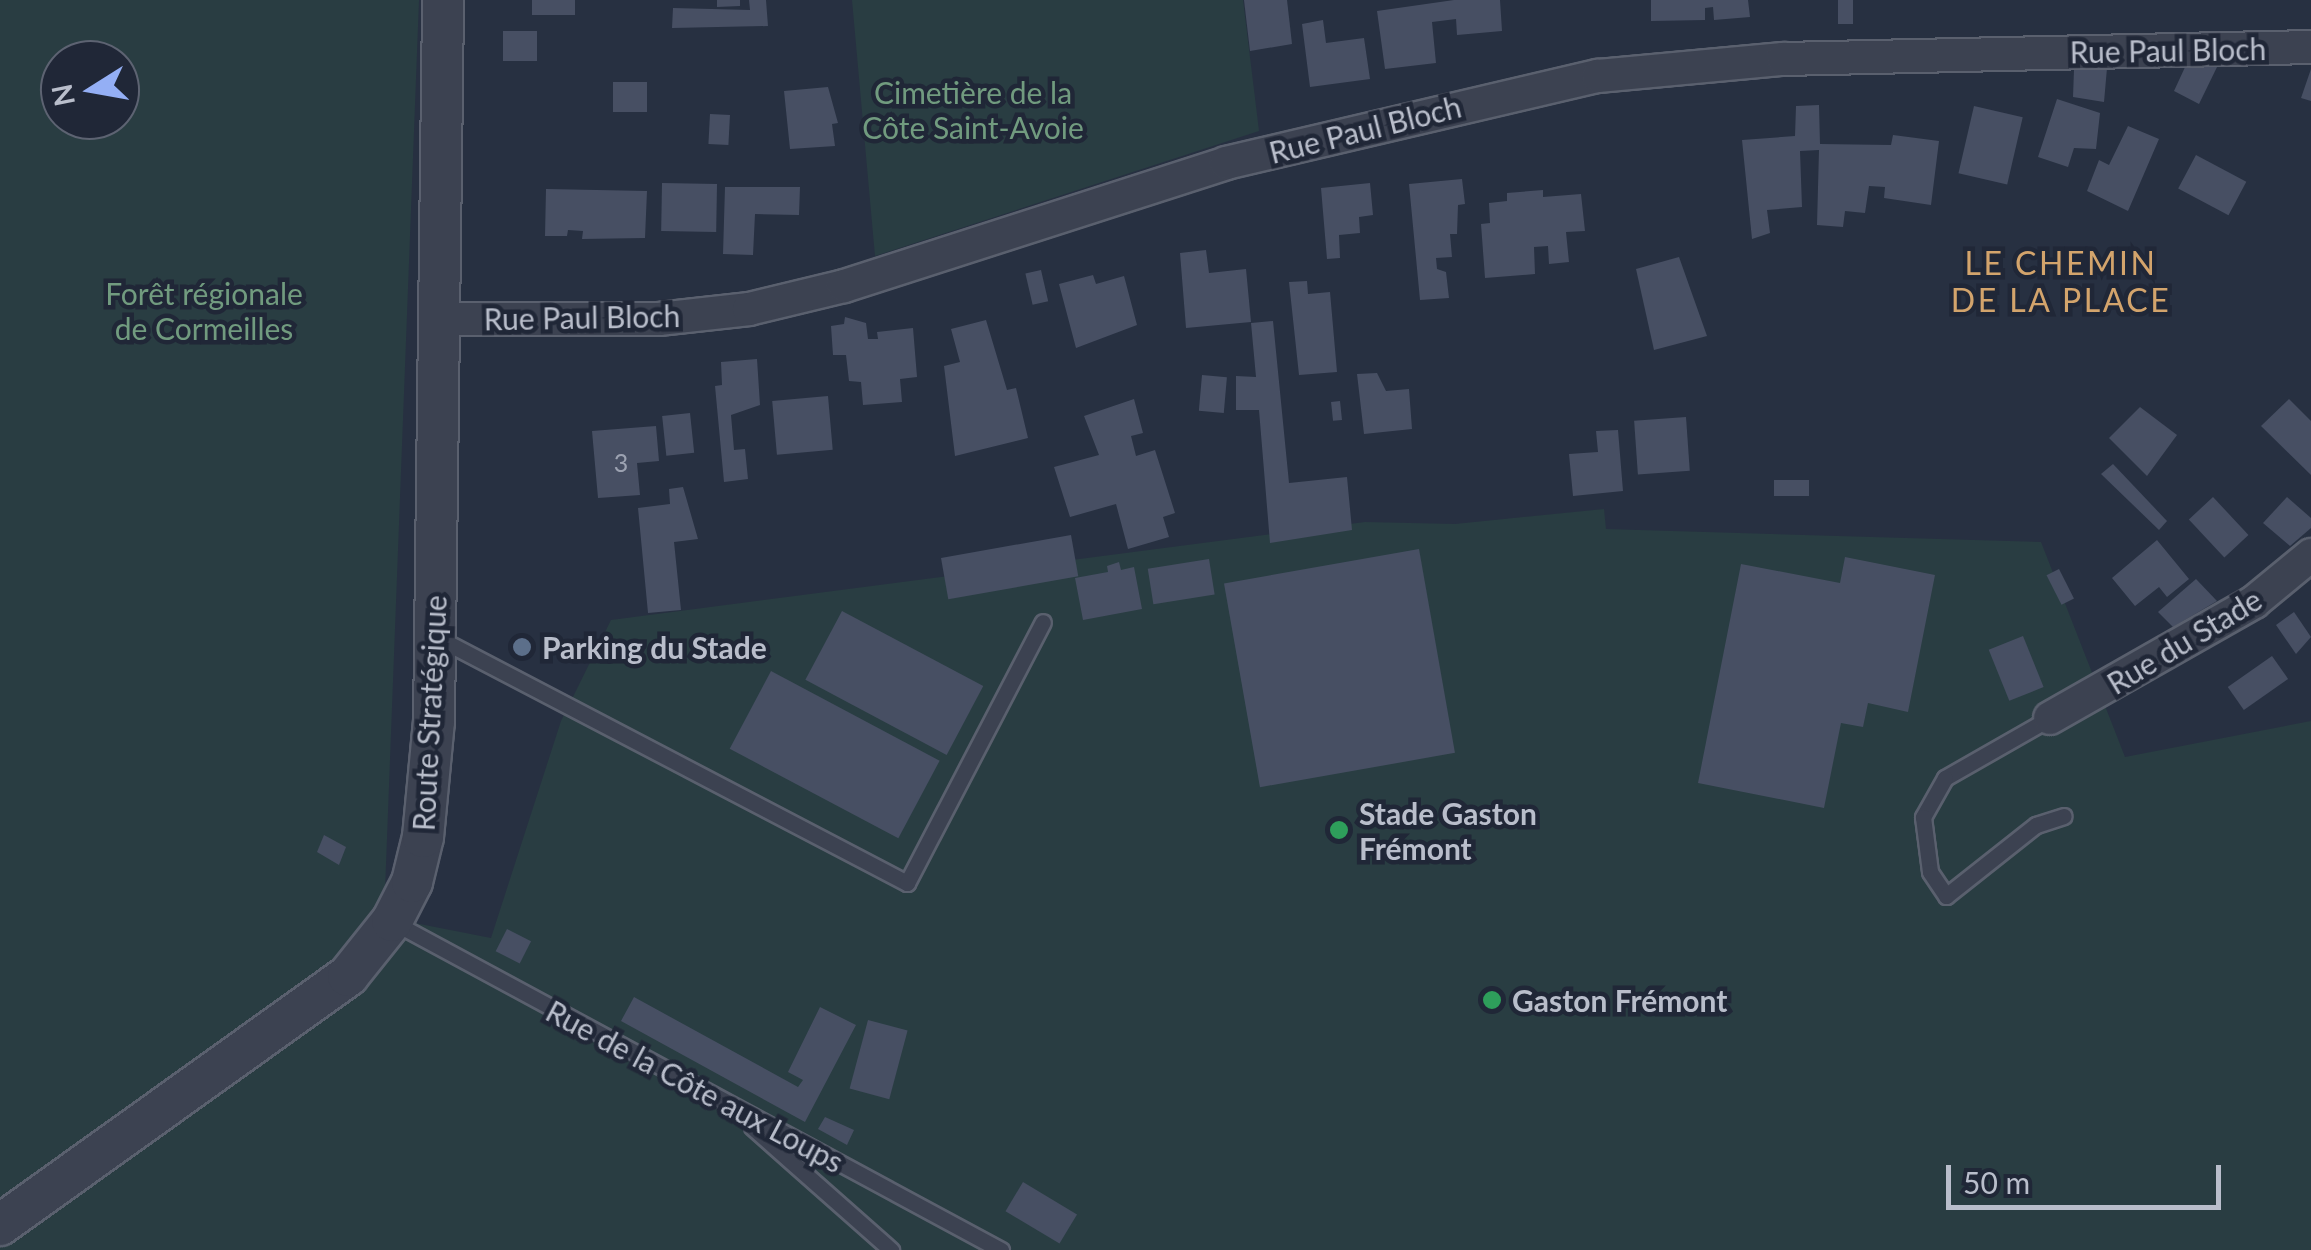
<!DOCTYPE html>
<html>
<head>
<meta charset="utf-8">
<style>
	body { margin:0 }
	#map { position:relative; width:2311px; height:1250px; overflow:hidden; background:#273041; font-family:Lato,sans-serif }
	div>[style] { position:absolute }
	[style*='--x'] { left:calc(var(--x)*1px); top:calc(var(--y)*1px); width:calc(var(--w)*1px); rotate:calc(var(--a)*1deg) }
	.green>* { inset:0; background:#293d42 }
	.building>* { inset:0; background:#474f63; transform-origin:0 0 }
	.roads { filter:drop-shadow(2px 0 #5a606e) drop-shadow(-2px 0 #5a606e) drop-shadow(0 2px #5a606e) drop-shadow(0 -2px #5a606e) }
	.service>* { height:15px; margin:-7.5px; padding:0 7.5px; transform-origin:7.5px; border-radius:7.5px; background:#3c4251 }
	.minor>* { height:32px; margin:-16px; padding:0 16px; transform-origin:16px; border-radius:16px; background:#3c4251 }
	.tertiary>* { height:40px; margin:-20px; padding:0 20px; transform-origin:20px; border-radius:20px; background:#3c4251 }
	.dots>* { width:28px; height:28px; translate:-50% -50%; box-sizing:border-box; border:5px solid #202737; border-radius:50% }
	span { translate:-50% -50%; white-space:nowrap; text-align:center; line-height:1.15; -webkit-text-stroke:9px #202737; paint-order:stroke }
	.number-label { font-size:25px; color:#9ca2b1 }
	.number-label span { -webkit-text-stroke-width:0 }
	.street-label { font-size:30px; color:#b9becb }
	.park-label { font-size:30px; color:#719b7f }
	.poi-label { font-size:30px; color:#b9becb; font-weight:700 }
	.left { translate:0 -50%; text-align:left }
	.neighbourhood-label { font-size:32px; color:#d3a46c; letter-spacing:2.5px }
	.north { position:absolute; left:40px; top:40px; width:100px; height:100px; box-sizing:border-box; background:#202737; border:2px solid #5d6372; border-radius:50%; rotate:259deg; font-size:28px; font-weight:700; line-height:40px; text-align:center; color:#b9becb }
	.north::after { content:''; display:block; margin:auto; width:35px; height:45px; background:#94aff5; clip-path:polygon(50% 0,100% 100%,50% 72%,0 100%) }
	.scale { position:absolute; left:1946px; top:1165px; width:275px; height:45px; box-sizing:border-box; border:5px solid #b9becb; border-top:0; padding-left:12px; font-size:30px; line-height:35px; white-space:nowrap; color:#b9becb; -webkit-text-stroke:8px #202737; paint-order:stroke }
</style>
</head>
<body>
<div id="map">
	<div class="green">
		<div style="clip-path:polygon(evenodd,0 0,419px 0,384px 917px,491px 938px,561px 721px,611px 620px,1365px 522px,1455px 524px,1604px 509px,1606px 529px,2041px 542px,2125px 757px,2311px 721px,2311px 1250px,0 1250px,0 0,60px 60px,120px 60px,120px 120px,60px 120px,60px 60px)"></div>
		<div style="clip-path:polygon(852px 0,1243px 0,1259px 131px,875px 256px)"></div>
	</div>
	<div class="building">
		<div style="left:532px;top:0;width:43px;height:15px"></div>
		<div style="clip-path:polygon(717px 0,740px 0,740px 6px,717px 7px)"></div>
		<div style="clip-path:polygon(749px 0,766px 0,768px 26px,672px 28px,673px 8px,750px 10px)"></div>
		<div style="clip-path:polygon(1244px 0,1287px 0,1292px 44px,1250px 51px)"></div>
		<div style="clip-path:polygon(1454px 0,1500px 0,1502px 31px,1457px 35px,1456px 19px,1432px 22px,1436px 63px,1385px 69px,1377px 11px)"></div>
		<div style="clip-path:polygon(1651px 0,1748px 0,1750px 17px,1714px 20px,1713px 7px,1705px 8px,1705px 20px,1651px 21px)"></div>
		<div style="left:1838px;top:0;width:15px;height:24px"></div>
		<div style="clip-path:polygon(1323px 20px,1326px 43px,1364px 38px,1370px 79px,1310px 87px,1302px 24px)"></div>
		<div style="left:503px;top:31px;width:34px;height:30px"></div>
		<div style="clip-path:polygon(2186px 65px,2218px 65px,2199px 104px,2174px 91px)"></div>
		<div style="clip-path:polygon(2107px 68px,2104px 102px,2073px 97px,2074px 70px)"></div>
		<div style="clip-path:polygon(2311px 69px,2311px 101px,2301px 98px)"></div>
		<div style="left:613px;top:82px;width:34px;height:30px"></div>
		<div style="clip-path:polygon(828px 87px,838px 123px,832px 124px,835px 146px,790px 149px,784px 91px)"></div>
		<div style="clip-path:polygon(2057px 99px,2100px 113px,2096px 149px,2074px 148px,2068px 167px,2038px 157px)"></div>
		<div style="clip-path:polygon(1819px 105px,1820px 144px,1891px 145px,1893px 135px,1939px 141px,1931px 205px,1884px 198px,1885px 187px,1869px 186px,1865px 213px,1845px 211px,1843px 227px,1817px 225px,1819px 150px,1800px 151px,1802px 207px,1767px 210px,1770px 233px,1752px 239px,1742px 140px,1795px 136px,1796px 106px)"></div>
		<div style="left:1974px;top:106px;width:50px;height:69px;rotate:13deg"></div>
		<div style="left:710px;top:114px;width:20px;height:30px;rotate:3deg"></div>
		<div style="clip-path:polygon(2128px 126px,2159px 139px,2128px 211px,2087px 191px,2099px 160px,2109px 165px)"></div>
		<div style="left:2196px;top:155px;width:57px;height:38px;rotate:28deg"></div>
		<div style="clip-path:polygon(1462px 179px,1465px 204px,1458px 205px,1457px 234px,1450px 234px,1452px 257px,1436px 258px,1437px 269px,1446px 272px,1449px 298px,1420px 300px,1409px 184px)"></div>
		<div style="clip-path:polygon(1370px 183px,1373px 215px,1359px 217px,1360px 233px,1339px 235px,1340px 258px,1327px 259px,1321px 188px)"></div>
		<div style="left:717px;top:184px;width:48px;height:55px;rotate:91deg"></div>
		<div style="clip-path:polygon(725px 187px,800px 187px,799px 215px,755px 214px,753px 255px,723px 254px)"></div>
		<div style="clip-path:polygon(546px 189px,647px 191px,645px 238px,582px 239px,583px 231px,568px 230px,567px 236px,545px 236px)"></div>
		<div style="clip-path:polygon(1543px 190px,1543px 197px,1581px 194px,1585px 231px,1566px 232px,1569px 262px,1549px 264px,1548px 246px,1534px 247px,1535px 274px,1485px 278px,1481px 224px,1490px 223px,1489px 203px,1507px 201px,1507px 193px)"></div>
		<div style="clip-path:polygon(1206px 250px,1209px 273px,1246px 269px,1251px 322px,1186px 328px,1180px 253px)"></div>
		<div style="clip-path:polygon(1679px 257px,1707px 336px,1654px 350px,1636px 269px)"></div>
		<div style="left:1041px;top:270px;width:32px;height:16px;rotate:77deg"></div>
		<div style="clip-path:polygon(1093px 275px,1096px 284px,1124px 276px,1137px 325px,1076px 348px,1059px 284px)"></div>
		<div style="clip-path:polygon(1307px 281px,1308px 294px,1330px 292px,1337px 372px,1299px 375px,1289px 282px)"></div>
		<div style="clip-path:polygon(845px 317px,866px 323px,868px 339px,878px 339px,877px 332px,913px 328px,917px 377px,900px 379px,902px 402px,863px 405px,861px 382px,849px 381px,846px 355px,833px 355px,831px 326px,844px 324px)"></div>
		<div style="clip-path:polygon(986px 320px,1007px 390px,1016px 388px,1028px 438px,955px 456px,944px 366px,960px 362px,951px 329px)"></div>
		<div style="clip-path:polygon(1273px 321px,1289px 483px,1347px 477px,1352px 530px,1270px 543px,1259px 410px,1236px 410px,1236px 376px,1256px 377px,1251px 323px)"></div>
		<div style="clip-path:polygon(757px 359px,760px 405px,731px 415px,734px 450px,745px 449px,748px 479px,724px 482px,715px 386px,722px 385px,721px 362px)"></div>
		<div style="clip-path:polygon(1377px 373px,1386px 391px,1409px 389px,1412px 429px,1364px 434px,1357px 374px)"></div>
		<div style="left:1202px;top:375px;width:25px;height:36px;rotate:5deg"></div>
		<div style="left:828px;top:396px;width:54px;height:56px;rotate:85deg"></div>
		<div style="clip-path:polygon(1134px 399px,1143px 433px,1131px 436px,1136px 456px,1155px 450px,1175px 513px,1163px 517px,1169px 537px,1128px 549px,1116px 504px,1070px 517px,1054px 467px,1099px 455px,1084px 416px)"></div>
		<div style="clip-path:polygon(2289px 399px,2311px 421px,2311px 475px,2261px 426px)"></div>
		<div style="left:1340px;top:401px;width:19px;height:9px;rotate:84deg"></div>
		<div style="clip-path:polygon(2140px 407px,2177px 435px,2147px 476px,2109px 438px)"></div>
		<div style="left:690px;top:413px;width:40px;height:28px;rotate:84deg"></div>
		<div style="left:1686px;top:417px;width:54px;height:52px;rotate:86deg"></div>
		<div style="clip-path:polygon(656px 426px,659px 461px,637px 463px,640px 495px,598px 498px,592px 431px)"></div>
		<div style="clip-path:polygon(1618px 430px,1623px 491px,1573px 496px,1569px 454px,1598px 452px,1596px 431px)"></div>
		<div style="clip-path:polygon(2113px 464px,2167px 521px,2159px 530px,2101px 474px)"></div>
		<div style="left:1774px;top:480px;width:35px;height:16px"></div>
		<div style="clip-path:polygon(683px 487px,698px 539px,674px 542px,681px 610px,648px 613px,638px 508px,670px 504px,669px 489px)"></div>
		<div style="left:2213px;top:497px;width:52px;height:33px;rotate:47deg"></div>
		<div style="clip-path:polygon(2287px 497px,2311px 518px,2311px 528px,2290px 546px,2263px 523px)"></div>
		<div style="left:1071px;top:535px;width:42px;height:132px;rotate:80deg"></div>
		<div style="clip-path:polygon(2157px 540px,2189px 579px,2167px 597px,2159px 587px,2135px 606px,2112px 578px)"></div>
		<div style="left:1419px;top:549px;width:207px;height:198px;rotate:80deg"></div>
		<div style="clip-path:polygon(1845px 557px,1935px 575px,1908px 712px,1868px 703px,1863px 727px,1841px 723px,1824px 808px,1698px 783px,1741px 564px,1840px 583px)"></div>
		<div style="left:1209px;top:559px;width:36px;height:62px;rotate:81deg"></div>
		<div style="clip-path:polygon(1119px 562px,1121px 570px,1134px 567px,1142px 609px,1083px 620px,1075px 578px,1108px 572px,1107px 566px)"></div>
		<div style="left:2059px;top:569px;width:33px;height:14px;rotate:63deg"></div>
		<div style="clip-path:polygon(2196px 579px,2217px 601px,2173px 627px,2158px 612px)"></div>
		<div style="left:842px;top:611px;width:160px;height:78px;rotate:28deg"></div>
		<div style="clip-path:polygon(2294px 612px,2311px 637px,2296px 654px,2276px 625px)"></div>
		<div style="left:2023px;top:636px;width:55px;height:37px;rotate:68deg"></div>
		<div style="left:2272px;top:656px;width:28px;height:54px;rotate:55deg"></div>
		<div style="left:771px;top:671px;width:191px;height:88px;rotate:28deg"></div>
		<div style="clip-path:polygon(324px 835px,346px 847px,339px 865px,317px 852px)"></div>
		<div style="left:507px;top:929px;width:27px;height:25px;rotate:27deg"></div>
		<div style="clip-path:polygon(634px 997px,798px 1087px,803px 1080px,788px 1072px,820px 1007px,856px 1025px,805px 1122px,621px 1021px)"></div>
		<div style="left:868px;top:1020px;width:41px;height:71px;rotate:15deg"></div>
		<div style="clip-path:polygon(825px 1117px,854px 1130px,847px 1145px,818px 1129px)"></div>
		<div style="left:1023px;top:1182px;width:63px;height:34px;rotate:31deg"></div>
	</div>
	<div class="roads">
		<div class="service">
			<div style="--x:440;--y:639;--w:527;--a:27.59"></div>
			<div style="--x:907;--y:883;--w:294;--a:-62.5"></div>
			<div style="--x:2050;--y:718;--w:121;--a:150.3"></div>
			<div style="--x:1945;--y:778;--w:45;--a:119.4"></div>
			<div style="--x:1923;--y:817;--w:55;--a:82.7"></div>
			<div style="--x:1930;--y:872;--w:29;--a:56"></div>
			<div style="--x:1946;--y:896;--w:115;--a:-38.3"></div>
			<div style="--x:2036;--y:825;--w:29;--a:-18"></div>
			<div style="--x:393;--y:922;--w:691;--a:28.35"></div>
			<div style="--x:752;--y:1127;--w:186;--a:41.5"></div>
		</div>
		<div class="minor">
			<div style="--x:439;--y:319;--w:220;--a:0"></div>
			<div style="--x:659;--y:319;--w:91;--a:-6.3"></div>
			<div style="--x:749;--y:309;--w:98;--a:-13.6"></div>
			<div style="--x:844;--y:286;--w:401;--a:-17.8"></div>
			<div style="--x:1226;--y:163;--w:382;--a:-13.2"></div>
			<div style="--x:1598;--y:76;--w:186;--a:-5.3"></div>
			<div style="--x:1783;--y:59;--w:528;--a:-1.3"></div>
			<div style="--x:2050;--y:718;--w:235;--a:-29.6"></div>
			<div style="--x:2254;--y:602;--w:74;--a:-39.5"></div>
		</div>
		<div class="tertiary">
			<div style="--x:0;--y:1225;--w:428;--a:-35.6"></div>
			<div style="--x:348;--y:976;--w:70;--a:-51.3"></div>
			<div style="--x:392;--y:921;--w:44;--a:-62.9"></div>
			<div style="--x:412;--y:882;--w:46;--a:-76.3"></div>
			<div style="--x:423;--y:837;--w:117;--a:-84.6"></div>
			<div style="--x:434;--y:721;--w:721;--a:-89.28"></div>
		</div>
	</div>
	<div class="dots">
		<div style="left:522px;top:647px;background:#5c6f8a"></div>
		<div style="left:1339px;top:830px;background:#2e9e5b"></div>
		<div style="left:1492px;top:1000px;background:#2e9e5b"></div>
	</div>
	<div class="number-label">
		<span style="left:621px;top:462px">3</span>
	</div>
	<div class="street-label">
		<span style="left:2168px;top:50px;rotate:-1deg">Rue Paul Bloch</span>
		<span style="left:1365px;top:129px;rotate:-14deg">Rue Paul Bloch</span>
		<span style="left:582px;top:317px;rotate:-1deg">Rue Paul Bloch</span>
		<span style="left:2184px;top:641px;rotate:-31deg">Rue du Stade</span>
		<span style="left:429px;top:713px;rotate:-87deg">Route Stratégique</span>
		<span style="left:695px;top:1086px;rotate:28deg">Rue de la Côte aux Loups</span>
	</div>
	<div class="park-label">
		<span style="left:973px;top:109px">Cimetière de la<br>Côte Saint-Avoie</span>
		<span style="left:204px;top:310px">Forêt régionale<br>de Cormeilles</span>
	</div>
	<div class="poi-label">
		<span class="left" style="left:542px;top:647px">Parking du Stade</span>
		<span class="left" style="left:1359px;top:830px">Stade Gaston<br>Frémont</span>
		<span class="left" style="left:1512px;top:1000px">Gaston Frémont</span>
	</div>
	<div class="neighbourhood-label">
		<span style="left:2061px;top:282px">LE CHEMIN<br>DE LA PLACE</span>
	</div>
	<div class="north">N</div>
	<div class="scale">50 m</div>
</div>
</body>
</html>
